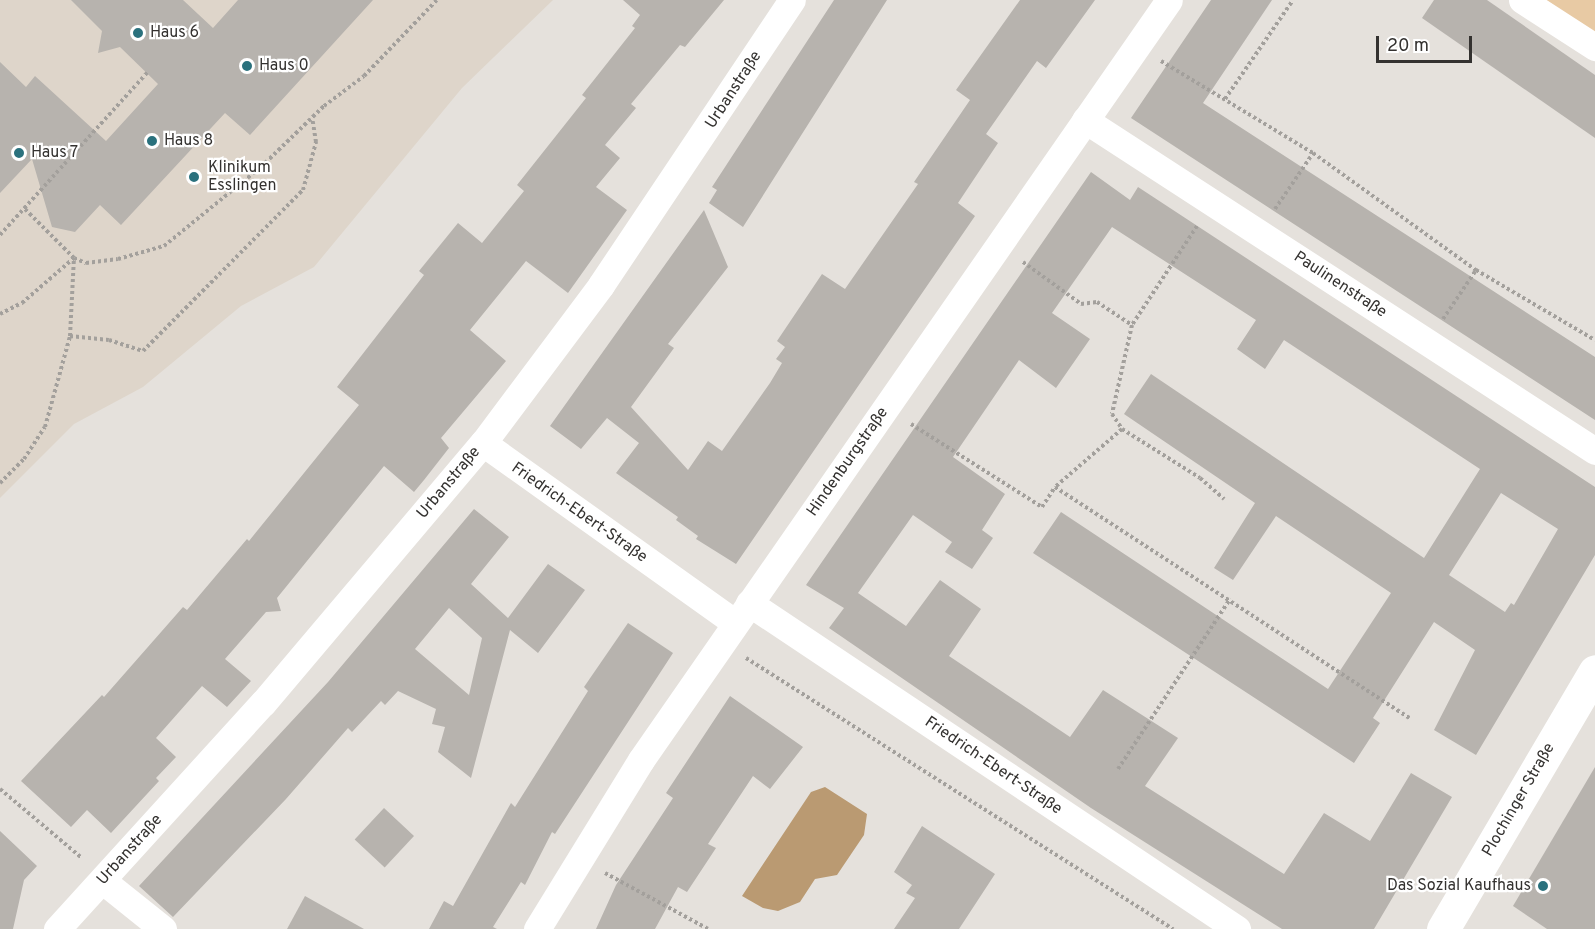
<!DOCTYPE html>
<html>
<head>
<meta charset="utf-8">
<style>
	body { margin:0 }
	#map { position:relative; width:1595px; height:929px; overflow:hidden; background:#e5e1dc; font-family:Overpass,sans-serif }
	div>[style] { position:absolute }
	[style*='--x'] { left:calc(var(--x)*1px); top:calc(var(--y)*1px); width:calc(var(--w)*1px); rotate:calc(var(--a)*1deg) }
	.built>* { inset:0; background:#ded5ca }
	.green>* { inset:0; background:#e8caa4 }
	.water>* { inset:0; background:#ba9a72 }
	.building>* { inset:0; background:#b7b3ae; transform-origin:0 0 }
	.path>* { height:4px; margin-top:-2px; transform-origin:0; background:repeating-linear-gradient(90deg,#a3a09c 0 3px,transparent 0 6px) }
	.street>* { height:27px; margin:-13.5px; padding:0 13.5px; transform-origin:13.5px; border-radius:13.5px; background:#fff }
	.secondary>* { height:33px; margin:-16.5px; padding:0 16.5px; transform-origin:16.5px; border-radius:16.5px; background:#fff }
	.dots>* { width:16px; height:16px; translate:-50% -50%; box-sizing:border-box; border:3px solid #fff; border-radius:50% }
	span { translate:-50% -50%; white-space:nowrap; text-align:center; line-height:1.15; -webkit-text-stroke:4.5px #fff; paint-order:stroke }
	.poi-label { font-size:16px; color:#343230 }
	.left { translate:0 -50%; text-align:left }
	.right { translate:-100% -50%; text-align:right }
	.street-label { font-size:16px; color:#343230 }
	.scale { position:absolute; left:1376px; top:36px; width:96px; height:27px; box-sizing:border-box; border:3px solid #343230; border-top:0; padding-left:8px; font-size:18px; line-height:21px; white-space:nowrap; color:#343230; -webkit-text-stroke:4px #fff; paint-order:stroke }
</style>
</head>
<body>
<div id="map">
	<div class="built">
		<div style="clip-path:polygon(0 0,553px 0,462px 88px,314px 267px,241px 306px,143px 387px,74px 424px,0 498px)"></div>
	</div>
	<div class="green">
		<div style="clip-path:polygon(1546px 0,1595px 0,1595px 35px)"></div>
	</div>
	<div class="water">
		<div style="clip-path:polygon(825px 787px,867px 814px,864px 835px,837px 875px,815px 879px,800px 902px,778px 911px,763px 908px,742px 896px,811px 792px)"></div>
	</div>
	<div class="building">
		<div style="clip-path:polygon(71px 0,183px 0,213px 28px,238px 0,373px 0,250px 135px,225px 113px,121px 225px,100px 205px,75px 232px,52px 227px,32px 159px,0 193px,0 62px,26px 87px,35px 76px,106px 141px,158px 84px,120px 47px,98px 53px,102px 31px)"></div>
		<div style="clip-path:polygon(623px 0,724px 0,685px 47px,680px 45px,631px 104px,636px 108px,605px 145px,620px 158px,596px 187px,627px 210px,568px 293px,526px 261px,470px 330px,506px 361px,441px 438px,449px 448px,424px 480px,414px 492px,384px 466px,277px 598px,281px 611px,266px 612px,225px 659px,251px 681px,227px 707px,202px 686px,156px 738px,176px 757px,156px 778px,159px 781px,111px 833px,87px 810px,71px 827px,21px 781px,102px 695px,104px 697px,183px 607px,187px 610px,247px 539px,249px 541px,359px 405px,337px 387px,424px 275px,419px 271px,458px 223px,482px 243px,524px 191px,517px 185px,586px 98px,582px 95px,635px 28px,632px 26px,640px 15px)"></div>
		<div style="clip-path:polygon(834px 0,887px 0,743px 227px,709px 203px,717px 190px,712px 187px)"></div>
		<div style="clip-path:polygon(1020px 0,1095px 0,1046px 68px,1037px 61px,986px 134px,998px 143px,958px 203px,975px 216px,736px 564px,696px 539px,698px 536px,676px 520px,678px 517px,616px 473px,639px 443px,607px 418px,581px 449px,550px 426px,704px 210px,728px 267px,668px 344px,674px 348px,631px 407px,688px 470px,708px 441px,722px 451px,770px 383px,782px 363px,776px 359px,785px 347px,777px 341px,822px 274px,845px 289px,918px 184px,914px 182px,970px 100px,956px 90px)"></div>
		<div style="clip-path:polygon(1211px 0,1272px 0,1203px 103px,1595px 357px,1595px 420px,1131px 118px)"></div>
		<div style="clip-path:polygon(1434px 0,1487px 0,1595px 75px,1595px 138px,1422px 18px)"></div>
		<div style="clip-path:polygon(evenodd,1091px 172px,1130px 200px,1138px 187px,1595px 487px,1595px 555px,1476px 755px,1434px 730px,1475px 650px,1434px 622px,1373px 718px,1380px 723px,1354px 763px,1033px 553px,1061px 512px,1328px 689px,1391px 593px,1276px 516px,1233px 580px,1214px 568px,1255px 503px,1124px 414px,1151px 374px,1424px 558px,1480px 469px,1284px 340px,1265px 369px,1237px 349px,1256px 320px,1112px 227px,1052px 313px,1090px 339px,1056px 388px,1019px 360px,953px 457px,1005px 494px,982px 530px,993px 538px,972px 569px,945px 552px,952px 542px,913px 515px,858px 593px,906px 626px,940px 580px,981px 609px,949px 656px,1070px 737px,1103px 690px,1178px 738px,1145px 786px,1284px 874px,1324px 813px,1370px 841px,1411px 773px,1452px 797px,1374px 929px,1282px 929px,1091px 808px,829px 628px,844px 608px,806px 585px,1091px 172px,1501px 493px,1558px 529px,1514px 605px,1511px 603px,1505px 612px,1449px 575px,1501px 493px)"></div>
		<div style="clip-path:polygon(evenodd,474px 509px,509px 537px,471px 584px,508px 618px,548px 564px,585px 590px,538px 653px,510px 630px,471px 778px,438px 752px,445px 727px,432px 724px,436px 709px,398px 691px,385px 705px,381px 701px,352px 732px,348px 728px,286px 799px,173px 917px,139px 886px,328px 682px,474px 509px,449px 608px,482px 638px,469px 695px,415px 649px,449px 608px)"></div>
		<div style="clip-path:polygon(628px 623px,673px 653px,555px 834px,552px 832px,525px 885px,521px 882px,493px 927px,497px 929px,429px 929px,444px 901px,453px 906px,511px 803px,515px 807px,588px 691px,584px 687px)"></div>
		<div style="clip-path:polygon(730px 696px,803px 747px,770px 789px,753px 776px,708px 844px,716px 848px,687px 892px,678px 887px,655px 929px,596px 929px,616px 885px,673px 798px,666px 793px)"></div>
		<div style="clip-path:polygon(1595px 767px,1595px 929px,1547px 929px,1513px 906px)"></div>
		<div style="left:384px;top:808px;width:41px;height:43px;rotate:43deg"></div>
		<div style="clip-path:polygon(922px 826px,995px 874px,959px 929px,894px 929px,915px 898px,906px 893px,912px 885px,894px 872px)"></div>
		<div style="clip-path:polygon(0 831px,37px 866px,24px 880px,13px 929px,0 929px)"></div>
		<div style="clip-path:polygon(305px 896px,364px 929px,287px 929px)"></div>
	</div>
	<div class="path">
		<div style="--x:1161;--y:61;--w:178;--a:31.2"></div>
		<div style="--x:1313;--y:153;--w:201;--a:35.7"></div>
		<div style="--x:1476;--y:270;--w:138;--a:30.5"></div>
		<div style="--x:1225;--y:99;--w:120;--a:-55.5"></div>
		<div style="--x:1275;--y:209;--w:68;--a:-55.8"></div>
		<div style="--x:1197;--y:226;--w:118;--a:123.3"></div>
		<div style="--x:1132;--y:325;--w:91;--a:102.7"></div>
		<div style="--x:1112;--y:414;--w:18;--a:56"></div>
		<div style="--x:1122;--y:429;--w:92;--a:32.1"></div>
		<div style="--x:1200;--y:478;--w:32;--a:41"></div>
		<div style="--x:0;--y:235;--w:220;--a:-47.8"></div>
		<div style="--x:1023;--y:262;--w:72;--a:35.9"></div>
		<div style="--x:1081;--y:304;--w:16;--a:-7"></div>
		<div style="--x:1097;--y:302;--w:42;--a:33.3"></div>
		<div style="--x:0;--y:314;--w:25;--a:-27"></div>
		<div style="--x:22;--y:303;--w:69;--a:-40.9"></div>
		<div style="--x:74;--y:258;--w:13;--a:23"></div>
		<div style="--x:86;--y:263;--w:32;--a:-7"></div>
		<div style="--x:118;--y:259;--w:48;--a:-15.8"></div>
		<div style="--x:164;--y:246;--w:125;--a:-39.2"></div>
		<div style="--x:261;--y:167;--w:88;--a:-44.1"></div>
		<div style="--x:324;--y:106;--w:50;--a:-36.9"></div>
		<div style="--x:364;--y:76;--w:105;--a:-46.2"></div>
		<div style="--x:1443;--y:319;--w:59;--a:-56"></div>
		<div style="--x:70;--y:336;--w:39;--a:6"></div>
		<div style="--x:109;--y:340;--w:36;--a:18"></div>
		<div style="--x:143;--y:351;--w:227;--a:-45.2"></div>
		<div style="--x:303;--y:190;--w:50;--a:-74.8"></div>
		<div style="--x:316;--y:142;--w:24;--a:-99"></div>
		<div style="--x:911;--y:424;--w:155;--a:32.4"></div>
		<div style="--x:1042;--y:507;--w:24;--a:-57"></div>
		<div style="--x:1122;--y:429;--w:89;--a:139.1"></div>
		<div style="--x:1055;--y:487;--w:423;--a:33.1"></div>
		<div style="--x:0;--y:483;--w:34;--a:-45"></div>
		<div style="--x:24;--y:459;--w:38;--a:-57"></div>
		<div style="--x:45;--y:427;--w:94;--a:-74.6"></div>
		<div style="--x:70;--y:336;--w:78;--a:-87.1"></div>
		<div style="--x:74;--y:258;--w:71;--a:-135"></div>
		<div style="--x:746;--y:658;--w:506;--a:32.4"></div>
		<div style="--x:1118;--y:769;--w:204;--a:-56.6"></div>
		<div style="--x:0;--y:789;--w:107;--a:40.1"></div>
		<div style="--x:605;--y:873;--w:117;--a:28.5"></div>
	</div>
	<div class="street">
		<div style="--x:1522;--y:0;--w:87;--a:32.8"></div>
		<div style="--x:1085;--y:120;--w:608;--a:32.98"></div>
		<div style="--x:483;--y:443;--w:310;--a:35.5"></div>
		<div style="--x:749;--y:603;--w:587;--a:33.74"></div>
		<div style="--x:103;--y:881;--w:77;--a:38.7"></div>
		<div style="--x:57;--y:929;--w:306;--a:-47.7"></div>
		<div style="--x:263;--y:703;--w:341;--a:-49.8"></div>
		<div style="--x:483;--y:443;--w:197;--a:-53.2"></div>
		<div style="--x:601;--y:285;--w:343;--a:-56.2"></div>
		<div style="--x:537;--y:929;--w:198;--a:-58.4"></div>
		<div style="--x:641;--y:760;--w:925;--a:-55.21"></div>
	</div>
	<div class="secondary">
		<div style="--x:1443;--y:929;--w:299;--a:-59.5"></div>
	</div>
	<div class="dots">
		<div style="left:138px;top:33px;background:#2a717d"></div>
		<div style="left:247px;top:66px;background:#2a717d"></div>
		<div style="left:152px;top:141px;background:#2a717d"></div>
		<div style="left:19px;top:153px;background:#2a717d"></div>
		<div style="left:194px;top:177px;background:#2a717d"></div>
		<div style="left:1543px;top:886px;background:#2a717d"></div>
	</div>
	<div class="poi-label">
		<span class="left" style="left:150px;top:33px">Haus 6</span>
		<span class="left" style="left:259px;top:66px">Haus 0</span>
		<span class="left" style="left:164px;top:141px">Haus 8</span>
		<span class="left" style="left:31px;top:153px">Haus 7</span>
		<span class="left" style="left:208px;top:177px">Klinikum<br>Esslingen</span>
		<span class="right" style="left:1531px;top:886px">Das Sozial Kaufhaus</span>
	</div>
	<div class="street-label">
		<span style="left:734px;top:90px;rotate:-57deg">Urbanstraße</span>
		<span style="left:1340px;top:285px;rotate:33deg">Paulinenstraße</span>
		<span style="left:848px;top:462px;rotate:-55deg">Hindenburgstraße</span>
		<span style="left:449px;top:483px;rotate:-50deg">Urbanstraße</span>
		<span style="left:579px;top:513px;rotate:35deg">Friedrich-Ebert-Straße</span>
		<span style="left:993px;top:766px;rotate:34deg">Friedrich-Ebert-Straße</span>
		<span style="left:1519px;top:800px;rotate:-60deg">Plochinger Straße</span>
		<span style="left:130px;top:850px;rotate:-48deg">Urbanstraße</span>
	</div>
	<div class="scale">20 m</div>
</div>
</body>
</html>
